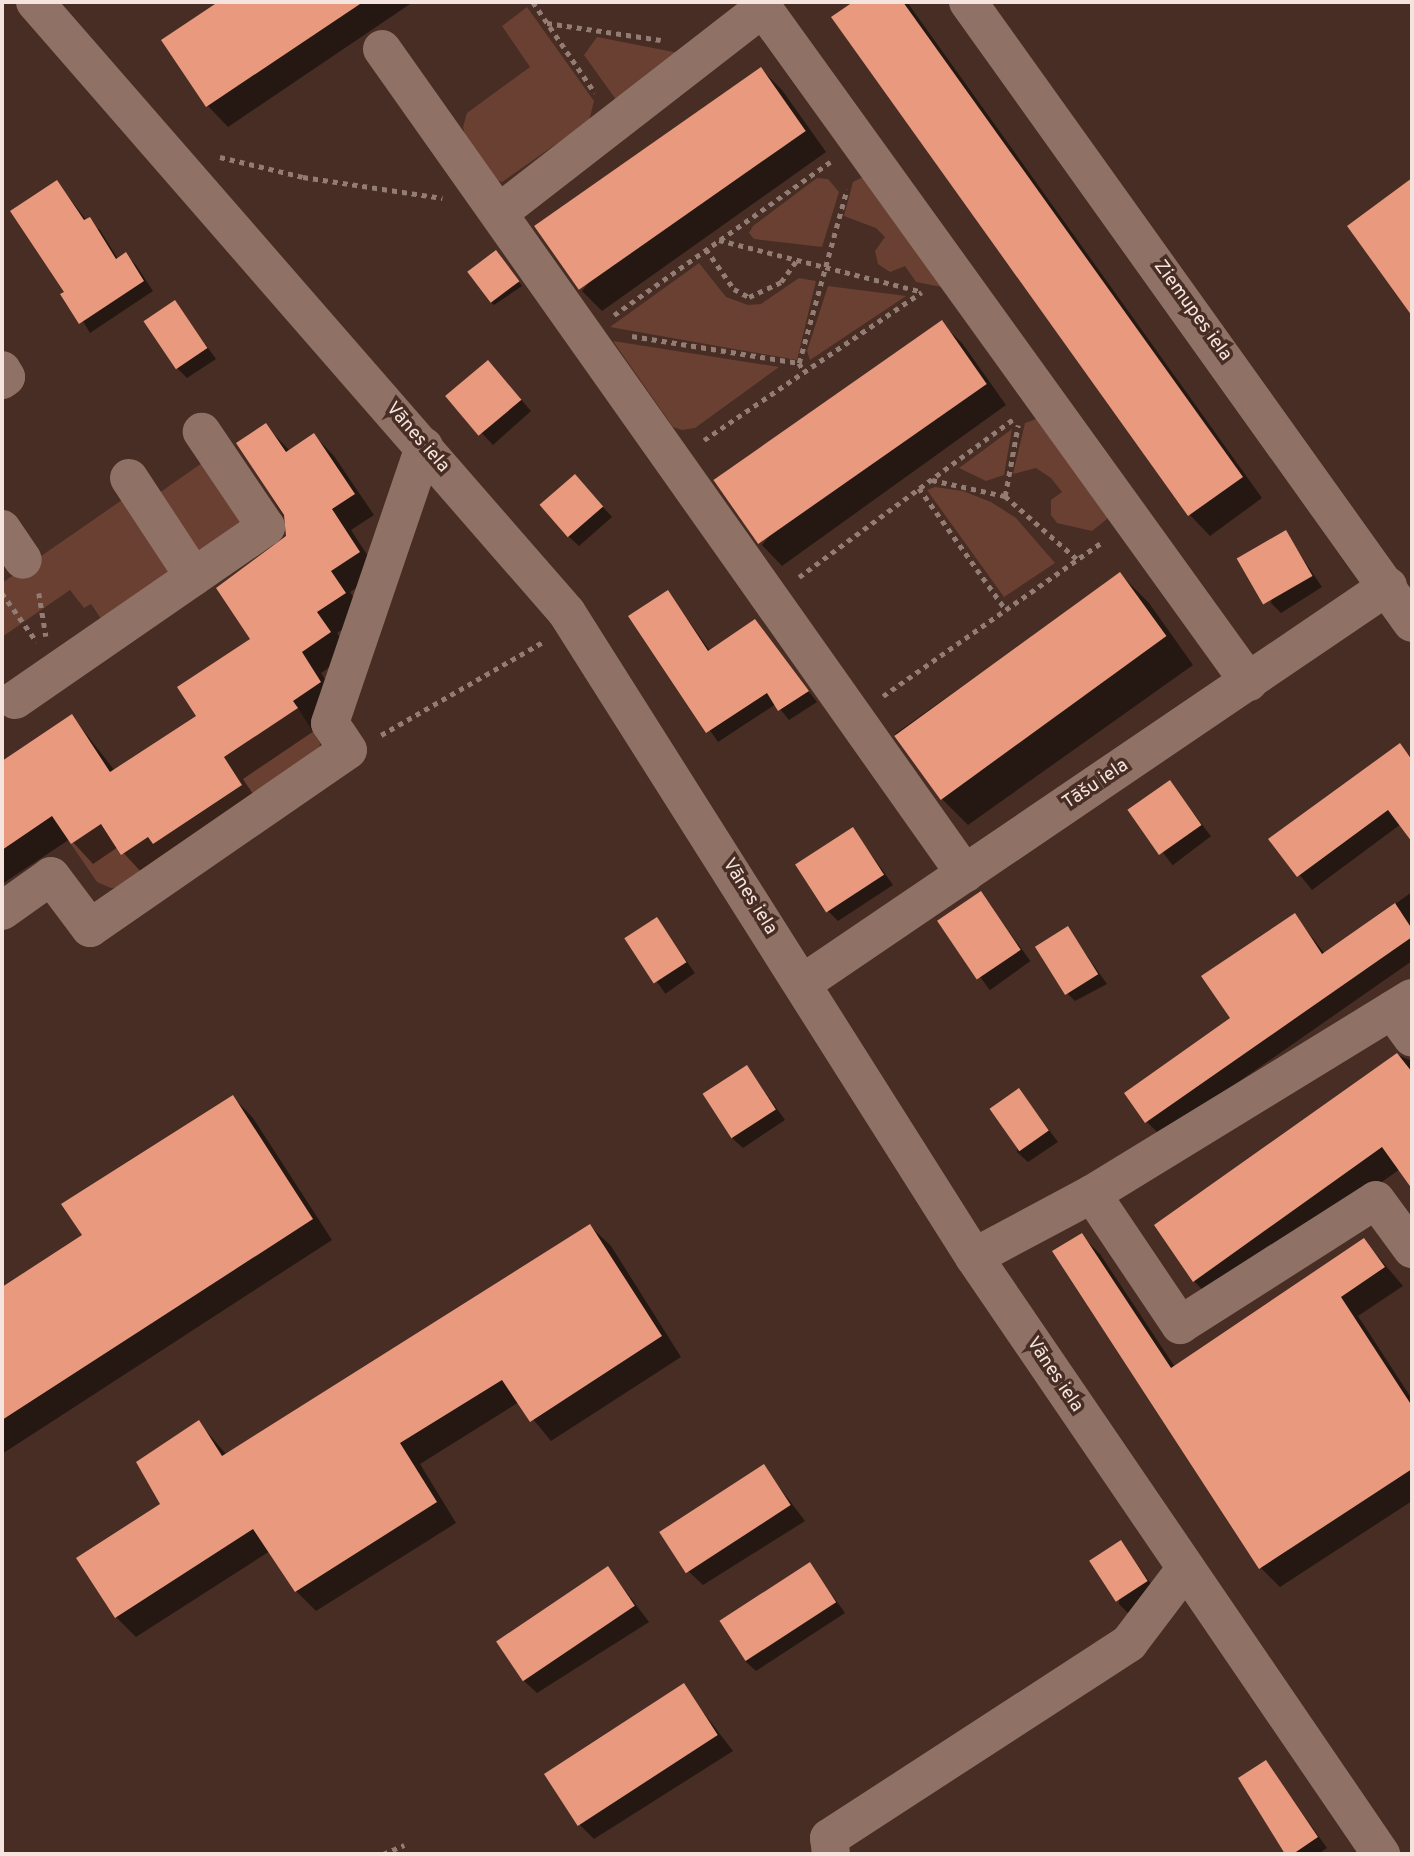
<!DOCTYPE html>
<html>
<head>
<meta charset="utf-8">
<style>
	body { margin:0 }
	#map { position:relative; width:1414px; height:1856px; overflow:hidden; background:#472d23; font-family:Overpass,sans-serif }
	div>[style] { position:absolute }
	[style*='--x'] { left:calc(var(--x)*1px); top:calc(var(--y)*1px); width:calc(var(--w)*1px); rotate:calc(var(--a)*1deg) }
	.green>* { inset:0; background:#694032; transform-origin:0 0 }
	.shadow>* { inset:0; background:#0007; transform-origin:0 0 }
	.building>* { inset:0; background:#e8997e; transform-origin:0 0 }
	.path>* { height:4.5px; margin-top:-2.25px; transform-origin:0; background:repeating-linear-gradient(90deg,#927c73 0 5px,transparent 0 10px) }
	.minor>* { height:38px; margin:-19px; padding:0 19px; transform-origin:19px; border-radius:19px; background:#8f7166 }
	span { translate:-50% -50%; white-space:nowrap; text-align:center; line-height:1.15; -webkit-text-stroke:7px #472d23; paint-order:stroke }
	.street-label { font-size:19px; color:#f5e4dd }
	.frame { position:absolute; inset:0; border:4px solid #f5e4dd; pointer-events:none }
</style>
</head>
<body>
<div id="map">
	<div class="green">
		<div style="clip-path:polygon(527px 7px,594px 101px,589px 121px,502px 182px,494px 179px,466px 139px,463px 127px,467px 113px,530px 67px,502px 26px)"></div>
		<div style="clip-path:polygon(597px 37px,684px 54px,617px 101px,584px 55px)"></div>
		<div style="clip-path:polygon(867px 175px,952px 289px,916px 282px,905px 266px,890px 272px,878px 264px,875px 251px,885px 237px,876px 228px,844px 216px,853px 182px)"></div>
		<div style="clip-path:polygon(817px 178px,828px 179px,839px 192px,822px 247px,754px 239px,749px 233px,753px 226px)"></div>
		<div style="clip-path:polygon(699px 263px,726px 297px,748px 305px,761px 304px,799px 278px,816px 281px,797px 360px,610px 327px)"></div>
		<div style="clip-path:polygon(828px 286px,906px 296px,810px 360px,807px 351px)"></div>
		<div style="clip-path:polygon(613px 341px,779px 367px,695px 428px,682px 430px,673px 427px)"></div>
		<div style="clip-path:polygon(1036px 419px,1112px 515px,1092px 531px,1057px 523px,1051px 515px,1051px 500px,1062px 492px,1051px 478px,1036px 468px,1013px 474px,1025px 423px)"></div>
		<div style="clip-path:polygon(1012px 429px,1004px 475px,986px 481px,959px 468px)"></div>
		<div style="left:212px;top:456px;width:75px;height:68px;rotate:55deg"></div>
		<div style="clip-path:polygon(935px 487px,963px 491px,991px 502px,1016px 518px,1055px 563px,1004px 597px,927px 490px)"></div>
		<div style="clip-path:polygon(125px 498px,176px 572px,104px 623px,91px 604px,84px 608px,70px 590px,2px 637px,2px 583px)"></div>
		<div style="clip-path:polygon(298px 708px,320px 743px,318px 758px,129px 887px,111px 888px,97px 882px,71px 844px,101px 824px,148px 837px,153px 844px,242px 785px,224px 757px)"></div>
	</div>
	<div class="shadow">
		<div style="clip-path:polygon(221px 2px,413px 2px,228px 127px,208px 106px,163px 40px)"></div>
		<div style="clip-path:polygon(856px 2px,907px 2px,1262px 498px,1210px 536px,1190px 515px,834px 17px)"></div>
		<div style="clip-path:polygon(761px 69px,782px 90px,826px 152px,602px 311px,582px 291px)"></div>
		<div style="clip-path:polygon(57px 182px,87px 221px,100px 230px,118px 259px,126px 255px,136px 265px,153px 291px,90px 333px,66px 293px)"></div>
		<div style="clip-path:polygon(1402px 187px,1412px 197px,1412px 313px,1349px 226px)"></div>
		<div style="clip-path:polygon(500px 257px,522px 286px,494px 305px,489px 301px)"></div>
		<div style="clip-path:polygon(175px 302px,216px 359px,187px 378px,177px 368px)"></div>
		<div style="clip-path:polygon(941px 323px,962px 343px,1006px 405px,782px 566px,762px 545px)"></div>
		<div style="clip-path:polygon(498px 373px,531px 411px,493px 445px,448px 397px)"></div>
		<div style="clip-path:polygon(266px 426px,290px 451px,314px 435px,334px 456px,374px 515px,351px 530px,379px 573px,350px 592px,365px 614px,337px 633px,350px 653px,321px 673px,340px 703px,317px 729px,243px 779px,261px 806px,143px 874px,118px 847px,93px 864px,70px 839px,2px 884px,2px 763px,72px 716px,115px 771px,198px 716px,252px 639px,290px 526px,238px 444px)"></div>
		<div style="clip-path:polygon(585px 487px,612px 517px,579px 546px,568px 536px)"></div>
		<div style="clip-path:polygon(1285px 532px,1322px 587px,1281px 613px,1271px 603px)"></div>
		<div style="clip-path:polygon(1120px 574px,1149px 603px,1193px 665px,968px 825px,939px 796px,895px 734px)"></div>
		<div style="clip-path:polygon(668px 592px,710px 651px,754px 621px,817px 702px,789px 720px,776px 704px,718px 742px,631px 617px)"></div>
		<div style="clip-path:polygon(1400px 746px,1412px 758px,1412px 839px,1401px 824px,1312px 890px,1271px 840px)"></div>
		<div style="left:1170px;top:782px;width:68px;height:48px;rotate:53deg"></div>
		<div style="clip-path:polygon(853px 829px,893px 885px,838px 921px,828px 911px)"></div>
		<div style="clip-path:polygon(1412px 892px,1412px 961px,1161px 1136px,1147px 1122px,1232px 1019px,1295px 916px,1325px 954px)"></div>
		<div style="left:981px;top:893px;width:84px;height:50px;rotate:54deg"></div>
		<div style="left:657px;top:919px;width:66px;height:36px;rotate:55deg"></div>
		<div style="clip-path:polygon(1068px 929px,1107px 984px,1075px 1001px,1065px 991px)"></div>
		<div style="clip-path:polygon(1398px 1055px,1412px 1061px,1412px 1186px,1400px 1169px,1214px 1302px,1194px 1281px)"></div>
		<div style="clip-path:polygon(747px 1067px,785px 1120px,743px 1148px,732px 1138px)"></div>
		<div style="clip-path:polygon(1019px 1090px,1058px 1142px,1028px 1162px,1017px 1152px)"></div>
		<div style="clip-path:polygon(233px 1097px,253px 1118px,332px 1240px,2px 1454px,2px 1289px,85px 1236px)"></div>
		<div style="clip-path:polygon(590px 1226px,611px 1246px,681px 1357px,551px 1441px,519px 1402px,420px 1464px,456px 1523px,316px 1611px,296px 1591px,270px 1551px,136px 1637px,116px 1617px,199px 1423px,227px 1455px)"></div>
		<div style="clip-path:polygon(1081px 1235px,1100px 1254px,1175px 1367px,1364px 1240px,1403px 1286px,1358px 1316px,1412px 1399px,1412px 1501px,1280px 1587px,1261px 1568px,1055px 1251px)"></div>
		<div style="clip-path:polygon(764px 1467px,805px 1521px,703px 1585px,687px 1570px)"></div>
		<div style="clip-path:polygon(1121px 1542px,1157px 1592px,1129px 1614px,1119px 1604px)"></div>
		<div style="clip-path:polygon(810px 1564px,845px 1613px,756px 1671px,745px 1661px)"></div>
		<div style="clip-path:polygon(608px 1568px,649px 1622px,537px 1693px,521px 1678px)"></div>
		<div style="clip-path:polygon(683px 1686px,733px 1751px,594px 1839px,578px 1823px)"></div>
		<div style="clip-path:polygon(1266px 1762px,1327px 1848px,1318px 1854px,1287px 1854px,1240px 1778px)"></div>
	</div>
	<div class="building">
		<div style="clip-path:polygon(218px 2px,363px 2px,206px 107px,161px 40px)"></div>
		<div style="clip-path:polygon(853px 2px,903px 2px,1243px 477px,1188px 516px,831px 17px)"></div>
		<div style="left:761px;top:67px;width:78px;height:277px;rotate:55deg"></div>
		<div style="clip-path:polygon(1412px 178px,1412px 316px,1347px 226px)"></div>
		<div style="clip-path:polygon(57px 180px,84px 220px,90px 217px,116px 259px,126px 252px,144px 281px,79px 324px,60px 294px,64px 292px,10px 211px)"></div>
		<div style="left:496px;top:250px;width:39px;height:36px;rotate:53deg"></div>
		<div style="left:175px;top:300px;width:58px;height:38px;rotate:56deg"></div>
		<div style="left:942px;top:320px;width:78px;height:279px;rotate:55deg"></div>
		<div style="left:488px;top:360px;width:52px;height:56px;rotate:50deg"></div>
		<div style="clip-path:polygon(266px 423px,286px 452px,314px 433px,355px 494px,332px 509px,360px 552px,331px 571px,346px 593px,317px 612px,331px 632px,302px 652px,321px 682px,293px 701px,298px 708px,224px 757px,242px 785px,153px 844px,148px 837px,121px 855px,101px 824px,71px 844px,52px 816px,2px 850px,2px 761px,72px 714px,110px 772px,196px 716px,177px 687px,250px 639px,216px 588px,286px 536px,284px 515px,236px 443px)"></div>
		<div style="left:575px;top:474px;width:43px;height:47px;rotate:49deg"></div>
		<div style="left:1286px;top:530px;width:53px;height:57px;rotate:60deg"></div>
		<div style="left:1120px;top:572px;width:79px;height:279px;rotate:54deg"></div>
		<div style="clip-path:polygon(668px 590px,708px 651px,755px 619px,809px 691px,778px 711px,767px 693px,706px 733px,628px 616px)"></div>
		<div style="clip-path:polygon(1400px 743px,1412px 760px,1412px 842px,1388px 810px,1297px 877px,1268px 839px)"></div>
		<div style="left:1170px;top:780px;width:55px;height:52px;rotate:55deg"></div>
		<div style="left:853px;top:827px;width:57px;height:69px;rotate:57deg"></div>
		<div style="left:981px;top:891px;width:71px;height:53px;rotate:56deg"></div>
		<div style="clip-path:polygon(1395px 903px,1412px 929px,1412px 937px,1145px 1123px,1124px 1093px,1230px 1018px,1201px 976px,1295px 913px,1322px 954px)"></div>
		<div style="left:657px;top:917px;width:54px;height:39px;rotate:57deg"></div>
		<div style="left:1068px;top:926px;width:57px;height:39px;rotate:58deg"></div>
		<div style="clip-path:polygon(1397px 1053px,1412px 1072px,1412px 1189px,1382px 1147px,1193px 1282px,1154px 1225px)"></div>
		<div style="left:747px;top:1065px;width:53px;height:53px;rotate:57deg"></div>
		<div style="left:1019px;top:1088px;width:52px;height:36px;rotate:55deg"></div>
		<div style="clip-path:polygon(233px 1095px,313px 1219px,2px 1420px,2px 1287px,82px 1235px,61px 1204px)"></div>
		<div style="clip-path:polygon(590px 1224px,662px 1336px,530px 1422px,502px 1380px,400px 1443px,437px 1502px,295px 1592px,253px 1529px,115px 1618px,76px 1558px,160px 1504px,136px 1462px,199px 1420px,222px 1456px)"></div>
		<div style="clip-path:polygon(1082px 1233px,1171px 1368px,1364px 1238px,1385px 1267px,1341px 1297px,1412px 1406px,1412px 1469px,1259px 1569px,1052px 1251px)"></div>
		<div style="left:764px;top:1464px;width:49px;height:125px;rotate:57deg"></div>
		<div style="left:1121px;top:1540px;width:49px;height:38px;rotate:57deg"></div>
		<div style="left:810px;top:1562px;width:48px;height:108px;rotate:57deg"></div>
		<div style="left:608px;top:1566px;width:48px;height:135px;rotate:56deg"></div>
		<div style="left:684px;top:1683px;width:62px;height:167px;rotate:57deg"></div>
		<div style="clip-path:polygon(1266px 1760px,1318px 1837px,1293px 1854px,1285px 1854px,1238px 1778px)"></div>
	</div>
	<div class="path">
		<div style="--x:533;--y:2;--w:110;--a:55.7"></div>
		<div style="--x:547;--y:23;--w:115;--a:8.5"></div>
		<div style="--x:220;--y:157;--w:85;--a:13.5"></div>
		<div style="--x:303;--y:177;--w:141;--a:8.6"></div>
		<div style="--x:719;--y:240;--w:206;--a:14.3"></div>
		<div style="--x:706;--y:249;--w:49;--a:55"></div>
		<div style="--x:734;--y:289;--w:17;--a:28"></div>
		<div style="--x:749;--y:297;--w:35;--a:-25"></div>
		<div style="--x:781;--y:282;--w:27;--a:-54"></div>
		<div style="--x:614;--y:315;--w:265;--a:-35.3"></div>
		<div style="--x:632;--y:336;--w:169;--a:9.2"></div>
		<div style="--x:799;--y:363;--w:9;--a:58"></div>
		<div style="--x:799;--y:363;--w:180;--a:-74.6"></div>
		<div style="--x:704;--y:440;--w:263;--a:-34.2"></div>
		<div style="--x:932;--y:480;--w:75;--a:12.4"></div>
		<div style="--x:1005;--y:496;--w:97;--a:41.2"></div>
		<div style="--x:919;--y:488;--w:150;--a:54.5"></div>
		<div style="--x:1005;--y:496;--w:72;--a:-79.6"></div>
		<div style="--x:799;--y:577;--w:268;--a:-36.4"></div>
		<div style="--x:2;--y:593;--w:60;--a:54.5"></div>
		<div style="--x:39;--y:593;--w:44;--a:80.8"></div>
		<div style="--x:883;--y:696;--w:268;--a:-35.1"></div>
		<div style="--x:381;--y:735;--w:187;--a:-29.9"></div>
		<div style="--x:383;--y:1854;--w:23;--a:-23"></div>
	</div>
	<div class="minor">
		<div style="--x:35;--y:2;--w:810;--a:48.95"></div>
		<div style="--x:567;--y:613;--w:762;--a:57.71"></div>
		<div style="--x:974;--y:1257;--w:723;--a:55.72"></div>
		<div style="--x:968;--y:2;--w:763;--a:54.44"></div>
		<div style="--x:382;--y:49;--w:1010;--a:54.75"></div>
		<div style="--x:500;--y:212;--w:333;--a:-37.8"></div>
		<div style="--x:763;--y:8;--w:831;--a:54.21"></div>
		<div style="--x:2;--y:370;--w:8;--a:60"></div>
		<div style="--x:6;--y:377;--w:5;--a:143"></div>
		<div style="--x:129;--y:478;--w:118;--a:56.7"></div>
		<div style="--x:2;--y:529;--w:37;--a:56"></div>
		<div style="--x:15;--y:700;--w:305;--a:-34.6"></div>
		<div style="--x:266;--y:527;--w:115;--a:-124"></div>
		<div style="--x:2;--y:911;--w:60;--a:-35.5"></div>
		<div style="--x:51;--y:876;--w:65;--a:53.1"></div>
		<div style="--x:90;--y:928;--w:313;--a:-34.6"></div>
		<div style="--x:348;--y:750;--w:32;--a:-124"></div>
		<div style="--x:330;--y:723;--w:292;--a:-71.2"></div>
		<div style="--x:803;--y:983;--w:707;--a:-34.16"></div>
		<div style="--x:1392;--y:1010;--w:34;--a:54"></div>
		<div style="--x:1092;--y:1194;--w:158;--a:56.1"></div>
		<div style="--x:1180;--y:1325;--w:232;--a:-32.5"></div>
		<div style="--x:1376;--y:1200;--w:61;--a:53.7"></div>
		<div style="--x:974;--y:1257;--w:134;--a:-28.1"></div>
		<div style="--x:1092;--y:1194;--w:375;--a:-31.5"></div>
		<div style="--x:831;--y:1854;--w:16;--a:-97"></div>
		<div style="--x:829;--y:1838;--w:358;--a:-33"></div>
		<div style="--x:1129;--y:1643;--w:94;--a:-52.8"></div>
	</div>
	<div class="street-label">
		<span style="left:1192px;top:311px;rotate:54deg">Ziemupes iela</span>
		<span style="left:417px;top:438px;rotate:49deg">Vānes iela</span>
		<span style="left:1096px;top:785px;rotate:-34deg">Tāšu iela</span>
		<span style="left:749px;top:897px;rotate:58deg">Vānes iela</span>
		<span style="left:1054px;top:1375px;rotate:56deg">Vānes iela</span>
	</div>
	<div class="frame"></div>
</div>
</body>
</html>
